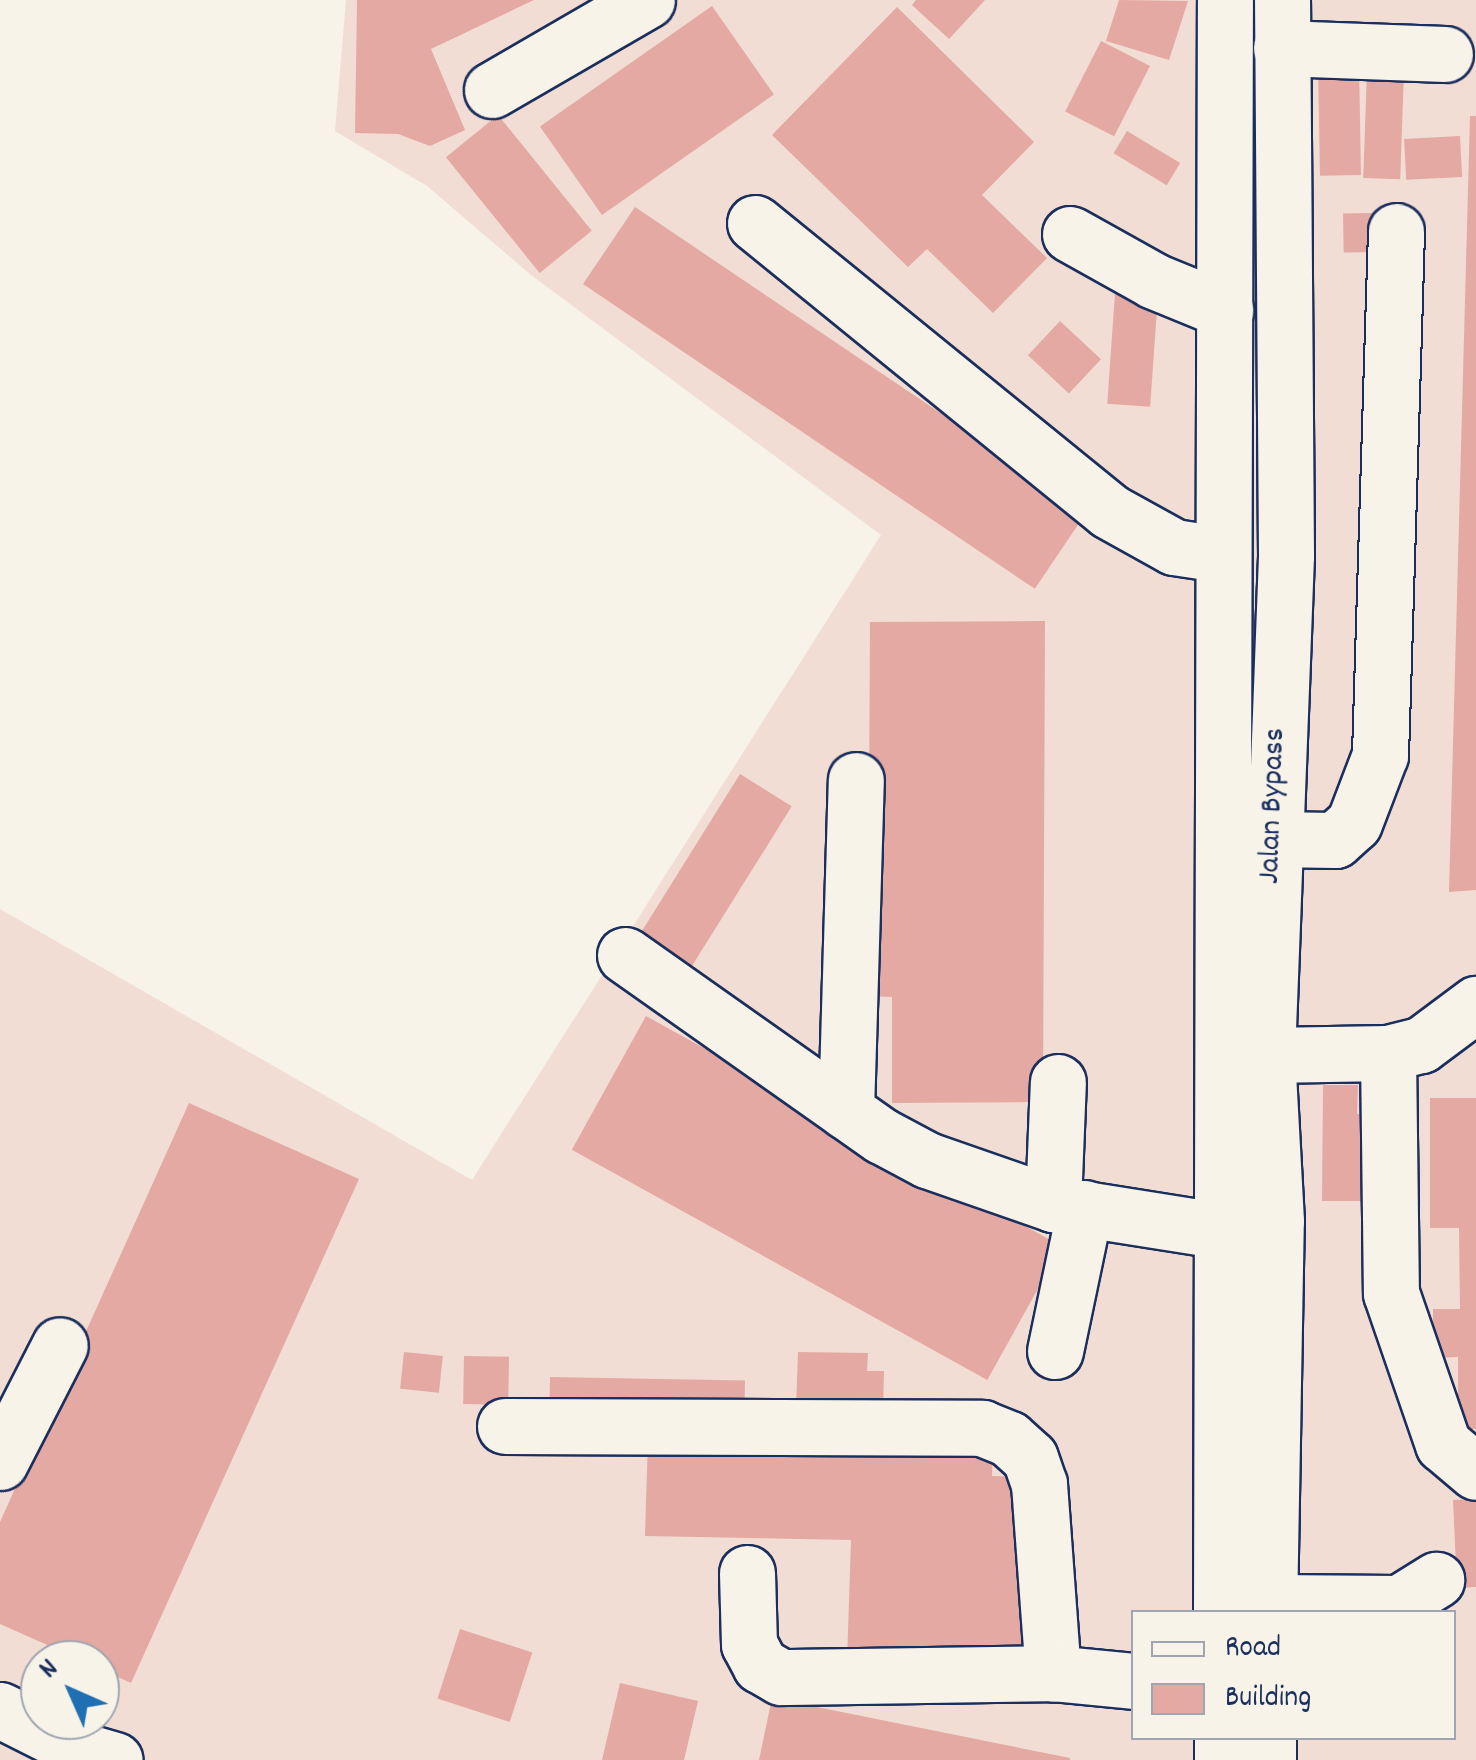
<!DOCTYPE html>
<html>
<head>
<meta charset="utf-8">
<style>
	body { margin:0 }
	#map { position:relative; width:1476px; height:1760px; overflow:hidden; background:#f7f3e8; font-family:Dekko,sans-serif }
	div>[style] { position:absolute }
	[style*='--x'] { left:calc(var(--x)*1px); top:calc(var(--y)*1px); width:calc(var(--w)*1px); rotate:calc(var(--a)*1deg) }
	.built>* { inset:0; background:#f1ddd3 }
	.building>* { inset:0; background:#e3a9a2; transform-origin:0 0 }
	.roads { filter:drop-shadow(2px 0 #1b2f5e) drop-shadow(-2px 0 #1b2f5e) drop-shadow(0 2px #1b2f5e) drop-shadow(0 -2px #1b2f5e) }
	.minor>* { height:55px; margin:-27.5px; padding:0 27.5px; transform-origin:27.5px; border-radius:27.5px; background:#f7f3e8 }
	.highway>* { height:55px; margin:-27.5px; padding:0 27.5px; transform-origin:27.5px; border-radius:27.5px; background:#f7f3e8 }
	span { translate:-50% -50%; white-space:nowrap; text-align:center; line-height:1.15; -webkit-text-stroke:8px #f7f3e8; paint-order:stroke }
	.street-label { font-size:32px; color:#1b2f5e }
	.legend { position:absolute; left:1131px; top:1610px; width:325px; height:130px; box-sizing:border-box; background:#f7f3e8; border:2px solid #9fa5b1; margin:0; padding:12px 18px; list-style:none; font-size:30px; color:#1b2f5e }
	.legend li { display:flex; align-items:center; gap:20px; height:50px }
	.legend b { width:50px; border:2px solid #9fa5b1 }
	.north { position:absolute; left:20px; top:1640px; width:100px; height:100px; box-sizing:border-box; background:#f7f3e8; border:2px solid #9fa5b1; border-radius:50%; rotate:315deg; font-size:28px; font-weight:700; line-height:40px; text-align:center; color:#1b2f5e }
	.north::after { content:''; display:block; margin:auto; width:35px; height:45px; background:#1f6fb2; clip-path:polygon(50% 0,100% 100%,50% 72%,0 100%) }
</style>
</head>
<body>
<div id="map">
	<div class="built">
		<div style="clip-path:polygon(evenodd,346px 0,1476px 0,1476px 1760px,0 1760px,0 909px,472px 1180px,881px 535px,531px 275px,427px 186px,335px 131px,346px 0,1134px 1612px,1454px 1612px,1454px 1738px,1134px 1738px,1134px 1612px,346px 0,40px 1660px,100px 1660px,100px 1720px,40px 1720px,40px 1660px)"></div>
	</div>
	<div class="building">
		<div style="clip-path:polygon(357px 0,534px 0,431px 49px,465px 130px,430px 146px,398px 134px,355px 133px)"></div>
		<div style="clip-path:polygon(916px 0,985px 0,949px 39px,912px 5px)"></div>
		<div style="clip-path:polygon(1119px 0,1188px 1px,1169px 60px,1106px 41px)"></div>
		<div style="left:712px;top:6px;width:108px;height:210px;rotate:55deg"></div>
		<div style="clip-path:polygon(897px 7px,1034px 142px,982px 195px,1047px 258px,993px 313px,927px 249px,908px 267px,772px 135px)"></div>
		<div style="left:1101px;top:41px;width:55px;height:79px;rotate:27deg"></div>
		<div style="left:1359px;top:63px;width:112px;height:41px;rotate:89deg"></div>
		<div style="left:1367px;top:70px;width:37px;height:108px;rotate:2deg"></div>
		<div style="left:498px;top:115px;width:149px;height:67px;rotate:51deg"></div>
		<div style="clip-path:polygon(1470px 116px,1476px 116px,1476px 890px,1449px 892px)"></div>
		<div style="left:1127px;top:131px;width:62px;height:26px;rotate:31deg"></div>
		<div style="left:1460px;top:136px;width:41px;height:56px;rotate:87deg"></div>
		<div style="left:635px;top:207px;width:545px;height:93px;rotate:34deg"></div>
		<div style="left:1374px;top:213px;width:39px;height:31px;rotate:89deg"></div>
		<div style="left:1115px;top:293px;width:43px;height:111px;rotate:4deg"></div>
		<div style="left:1060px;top:321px;width:56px;height:47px;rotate:43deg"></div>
		<div style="clip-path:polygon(1045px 621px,1043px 1102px,892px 1103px,892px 997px,868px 996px,870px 622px)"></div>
		<div style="left:740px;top:774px;width:61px;height:198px;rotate:32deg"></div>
		<div style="left:646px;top:1016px;width:475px;height:153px;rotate:29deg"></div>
		<div style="clip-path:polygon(1323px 1085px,1358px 1085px,1357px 1114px,1365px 1114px,1363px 1201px,1322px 1201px)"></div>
		<div style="clip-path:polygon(1430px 1098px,1476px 1098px,1476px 1429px,1458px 1429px,1458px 1357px,1433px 1358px,1433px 1309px,1460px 1309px,1459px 1228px,1430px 1228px)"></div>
		<div style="clip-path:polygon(189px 1103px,359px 1179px,131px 1683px,100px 1669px,100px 1660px,81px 1660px,0 1624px,0 1522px)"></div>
		<div style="left:404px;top:1352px;width:39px;height:37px;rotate:6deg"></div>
		<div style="clip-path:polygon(798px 1352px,868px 1353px,867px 1371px,884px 1371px,883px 1411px,796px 1409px)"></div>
		<div style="left:464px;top:1356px;width:45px;height:48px;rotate:1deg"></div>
		<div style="left:550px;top:1377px;width:195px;height:36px;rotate:1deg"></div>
		<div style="clip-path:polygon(648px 1438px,993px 1444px,992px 1476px,1028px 1477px,1023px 1665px,847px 1662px,851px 1540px,645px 1536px)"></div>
		<div style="clip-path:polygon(1476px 1499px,1476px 1587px,1457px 1588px,1453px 1500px)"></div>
		<div style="left:460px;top:1629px;width:76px;height:73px;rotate:18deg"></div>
		<div style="clip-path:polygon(620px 1683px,698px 1701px,684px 1760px,602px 1760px)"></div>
		<div style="clip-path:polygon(772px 1698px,1070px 1758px,1070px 1760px,759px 1760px)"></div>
	</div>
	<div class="roads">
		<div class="minor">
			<div style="--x:1281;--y:48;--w:164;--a:2.1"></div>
			<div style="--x:492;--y:90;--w:179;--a:-30.1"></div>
			<div style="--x:755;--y:223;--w:456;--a:39.1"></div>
			<div style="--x:1109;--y:511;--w:74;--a:29"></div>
			<div style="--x:1174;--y:547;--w:47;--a:8.7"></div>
			<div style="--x:1070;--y:234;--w:96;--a:29.2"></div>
			<div style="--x:1154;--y:281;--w:77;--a:22.2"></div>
			<div style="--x:1272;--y:839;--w:63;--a:0.9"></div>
			<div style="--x:1335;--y:840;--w:25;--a:-42"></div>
			<div style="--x:1354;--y:823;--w:73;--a:-69.1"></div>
			<div style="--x:1380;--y:755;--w:524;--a:-88.25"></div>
			<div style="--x:625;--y:955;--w:314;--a:35.2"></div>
			<div style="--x:882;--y:1136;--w:51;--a:28.1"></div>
			<div style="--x:927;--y:1160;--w:133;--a:19.2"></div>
			<div style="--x:1053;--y:1204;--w:167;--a:9"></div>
			<div style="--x:1388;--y:1053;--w:240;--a:89.3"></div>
			<div style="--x:1391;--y:1293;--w:160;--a:71"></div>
			<div style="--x:1443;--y:1444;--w:43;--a:40.3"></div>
			<div style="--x:1267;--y:1055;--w:121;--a:-0.9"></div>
			<div style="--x:1388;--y:1053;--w:34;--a:-14"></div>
			<div style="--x:1421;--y:1045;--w:69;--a:-36.7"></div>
			<div style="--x:846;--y:1111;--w:331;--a:-88.3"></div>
			<div style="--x:1053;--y:1204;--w:122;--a:-87.7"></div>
			<div style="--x:1055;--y:1351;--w:146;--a:-78.2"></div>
			<div style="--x:505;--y:1426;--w:477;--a:0.2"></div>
			<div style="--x:982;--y:1428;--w:29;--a:22"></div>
			<div style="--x:1009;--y:1439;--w:28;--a:42"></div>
			<div style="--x:1030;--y:1458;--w:28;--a:71"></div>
			<div style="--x:1039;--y:1484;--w:190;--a:85.8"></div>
			<div style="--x:1053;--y:1673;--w:81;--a:5.6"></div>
			<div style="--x:0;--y:1462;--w:131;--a:-62.9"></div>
			<div style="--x:747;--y:1573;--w:71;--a:88.4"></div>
			<div style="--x:749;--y:1644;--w:24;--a:62"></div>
			<div style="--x:760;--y:1665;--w:24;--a:30"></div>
			<div style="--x:781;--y:1677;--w:272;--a:-0.8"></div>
			<div style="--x:1269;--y:1602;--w:130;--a:0.4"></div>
			<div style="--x:1399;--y:1603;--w:44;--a:-31.9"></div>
			<div style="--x:0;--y:1710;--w:89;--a:26.6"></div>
			<div style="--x:80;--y:1750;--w:36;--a:16"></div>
		</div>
		<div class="highway">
			<div style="--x:1221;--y:1612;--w:1612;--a:-89.86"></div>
			<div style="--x:1269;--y:1612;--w:391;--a:-89"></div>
			<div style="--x:1276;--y:1221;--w:166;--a:-93.1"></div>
			<div style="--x:1267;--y:1055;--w:500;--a:-87.82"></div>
			<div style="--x:1286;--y:555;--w:555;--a:-90.41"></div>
			<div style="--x:1222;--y:1760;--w:22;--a:-90"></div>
			<div style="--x:1268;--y:1760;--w:22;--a:-90"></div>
		</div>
	</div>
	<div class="street-label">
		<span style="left:1274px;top:806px;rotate:-88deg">Jalan Bypass</span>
	</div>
	<ul class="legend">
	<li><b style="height:12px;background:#f7f3e8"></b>Road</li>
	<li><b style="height:28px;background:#e3a9a2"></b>Building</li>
	</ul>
	<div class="north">N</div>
</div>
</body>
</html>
